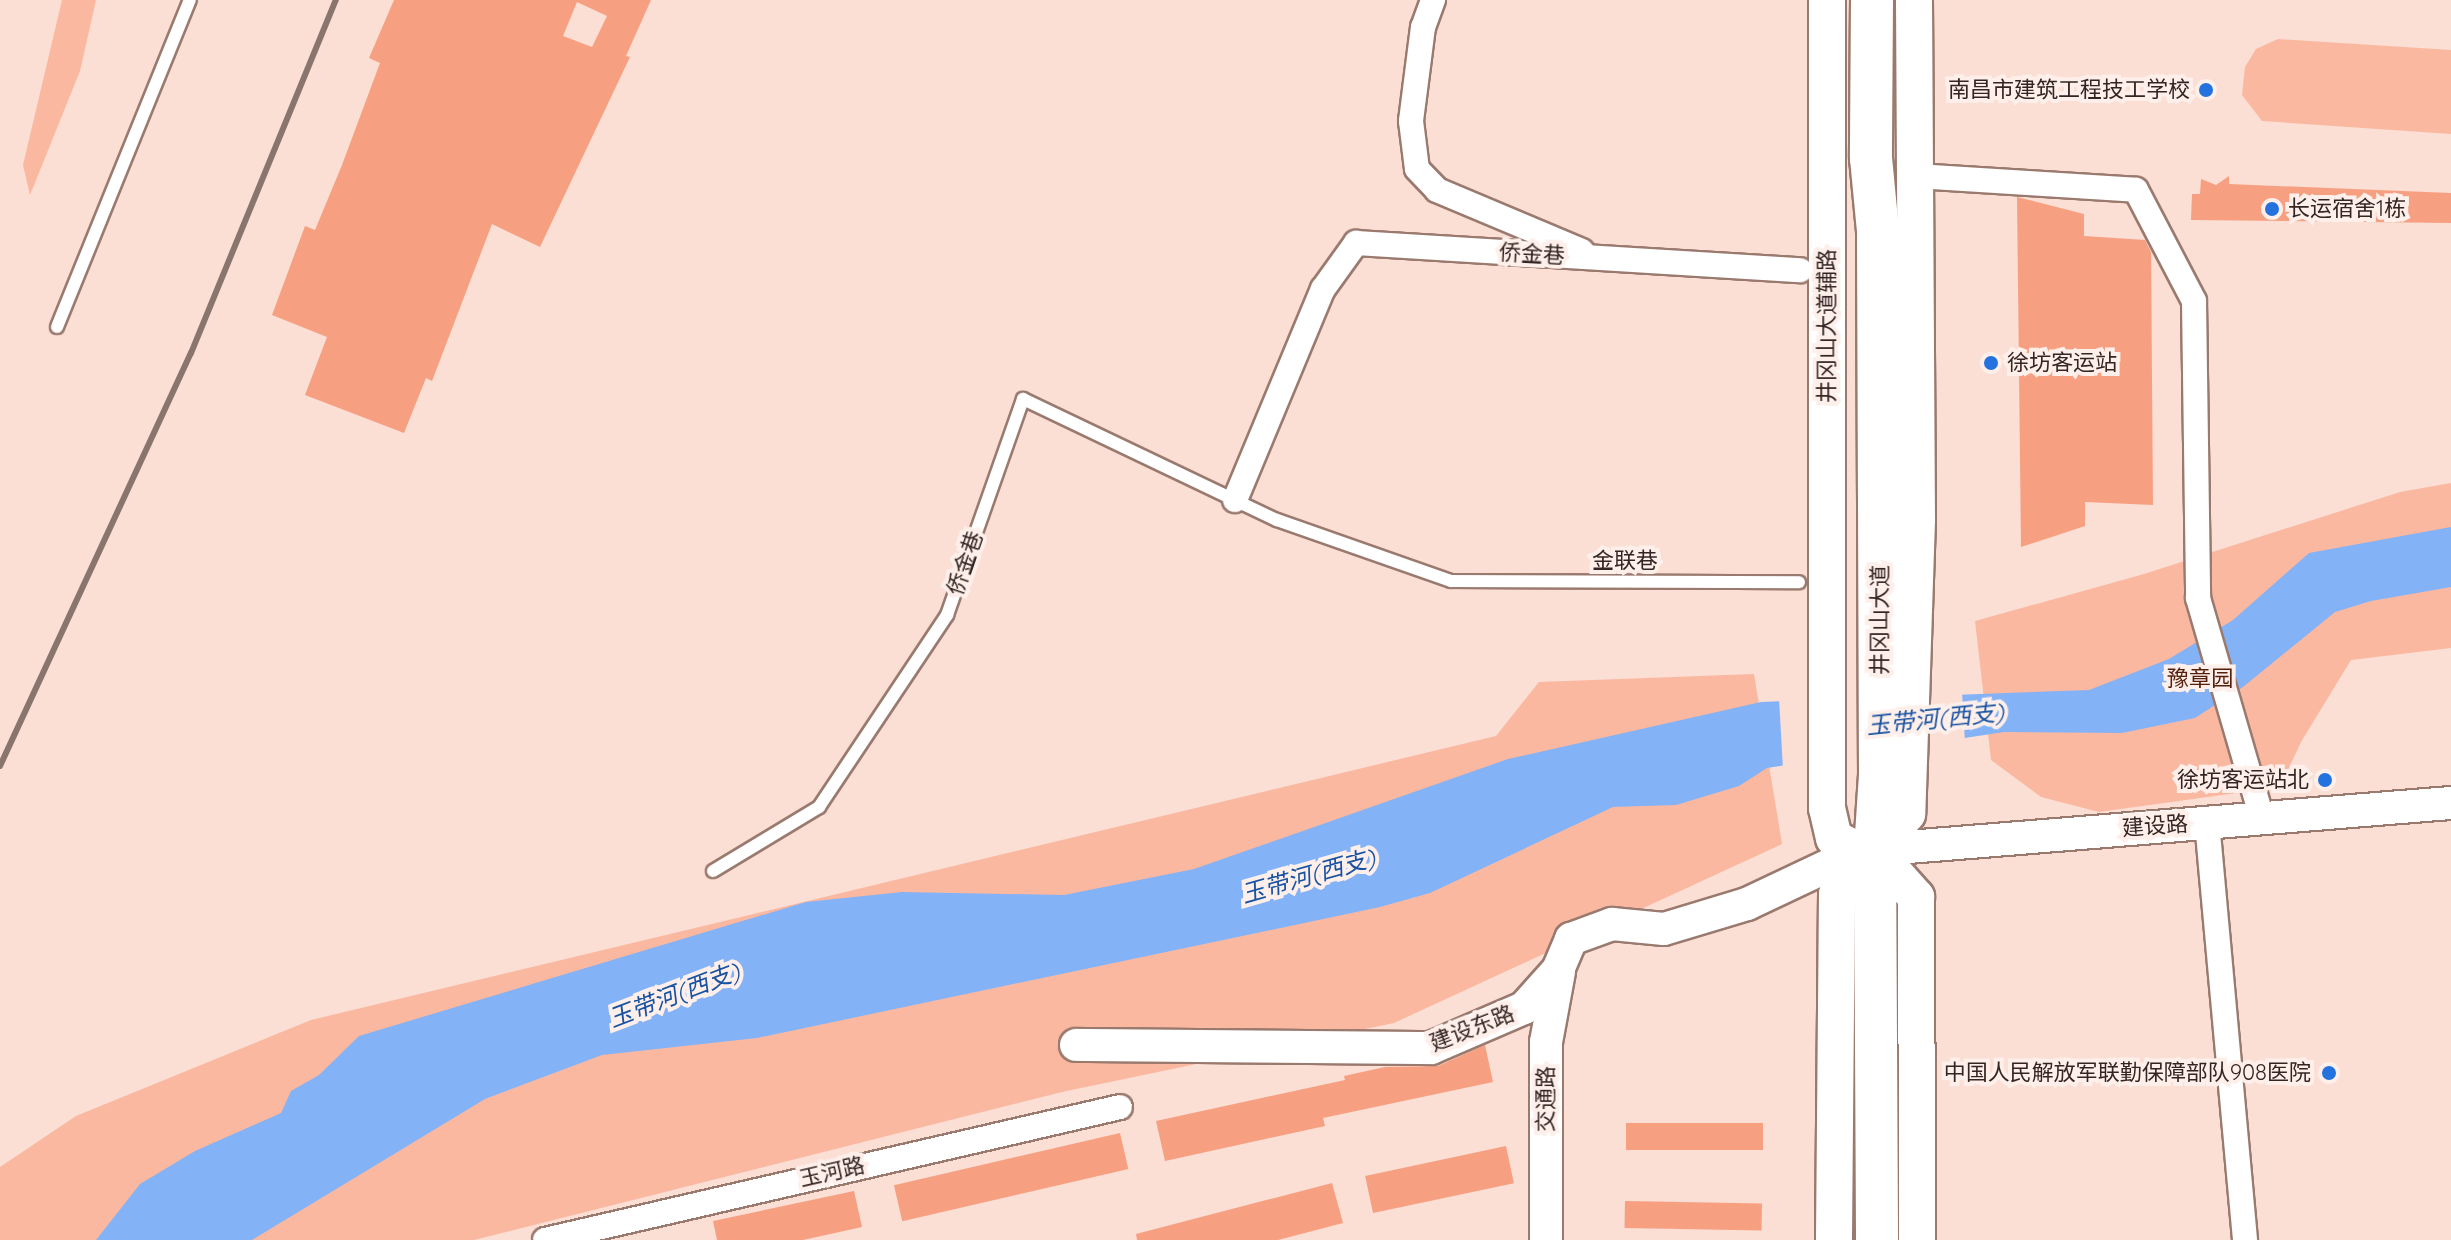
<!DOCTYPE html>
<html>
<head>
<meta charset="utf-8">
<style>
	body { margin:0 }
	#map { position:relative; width:2451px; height:1240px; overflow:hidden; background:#fbded4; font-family:Quicksand,"Noto Sans SC",sans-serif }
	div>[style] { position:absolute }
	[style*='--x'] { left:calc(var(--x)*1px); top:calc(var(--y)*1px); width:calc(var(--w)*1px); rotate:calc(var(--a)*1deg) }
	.green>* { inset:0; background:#fbb8a0 }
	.water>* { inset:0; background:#83b2f7 }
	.pier>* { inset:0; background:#fbded4 }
	.building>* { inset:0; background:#f6a081; transform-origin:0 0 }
	.roads { filter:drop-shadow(2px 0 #9a7a6f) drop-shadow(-2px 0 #9a7a6f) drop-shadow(0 2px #9a7a6f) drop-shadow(0 -2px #9a7a6f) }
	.lane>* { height:12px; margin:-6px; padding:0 6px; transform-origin:6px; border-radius:6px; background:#fff }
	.street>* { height:24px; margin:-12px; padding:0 12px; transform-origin:12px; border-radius:12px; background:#fff }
	.secondary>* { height:32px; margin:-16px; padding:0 16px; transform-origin:16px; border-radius:16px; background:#fff }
	.primary>* { height:36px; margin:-18px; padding:0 18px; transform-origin:18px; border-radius:18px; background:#fff }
	.highway>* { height:42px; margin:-21px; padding:0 21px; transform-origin:21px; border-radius:21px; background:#fff }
	.rail>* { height:6px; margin:-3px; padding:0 3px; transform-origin:3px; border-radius:3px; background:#89756e }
	.dots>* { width:22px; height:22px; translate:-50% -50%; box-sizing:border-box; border:4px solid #feefea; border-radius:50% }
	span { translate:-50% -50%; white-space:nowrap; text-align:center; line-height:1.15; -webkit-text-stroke:8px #feefea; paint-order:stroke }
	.poi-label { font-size:22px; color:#332622 }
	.right { translate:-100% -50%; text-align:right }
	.left { translate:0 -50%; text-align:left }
	.street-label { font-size:22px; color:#332622 }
	.park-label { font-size:22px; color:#541f0a }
	.water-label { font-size:24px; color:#1853a2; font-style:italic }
</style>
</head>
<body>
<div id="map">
	<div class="green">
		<div style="clip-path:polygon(62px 0,96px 0,80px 71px,30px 195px,23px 165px)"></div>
		<div style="clip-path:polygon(2278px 39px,2451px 50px,2451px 134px,2262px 121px,2242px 95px,2245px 67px,2256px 49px)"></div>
		<div style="clip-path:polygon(2451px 483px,2451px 648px,2351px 660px,2301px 742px,2280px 787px,2099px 812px,2041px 797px,1991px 760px,1975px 621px,2144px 574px,2400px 492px)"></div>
		<div style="clip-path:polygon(1754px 674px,1782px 844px,1394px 1023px,1062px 1092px,474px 1240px,0 1240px,0 1167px,76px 1116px,311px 1020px,1496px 736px,1539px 682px)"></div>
	</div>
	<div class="water">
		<div style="clip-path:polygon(2451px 527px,2451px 587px,2371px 601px,2335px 612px,2243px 687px,2195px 718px,2122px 733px,2004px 732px,1767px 768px,1739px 786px,1676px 805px,1613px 807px,1430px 893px,1380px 907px,757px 1038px,602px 1055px,485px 1099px,252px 1240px,96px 1240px,140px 1184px,195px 1151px,281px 1113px,291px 1091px,319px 1075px,359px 1036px,806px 902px,902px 892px,1064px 895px,1194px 869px,1508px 759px,1761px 702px,2089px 690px,2169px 659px,2233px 620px,2309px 553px)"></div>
	</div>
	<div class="pier">
		<div style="clip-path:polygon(1962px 692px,1965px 742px,1783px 770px,1779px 698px)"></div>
	</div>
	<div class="building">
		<div style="clip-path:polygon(evenodd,394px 0,651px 0,626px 56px,630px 57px,540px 247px,492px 224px,432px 381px,426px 378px,404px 433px,305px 395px,327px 337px,272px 315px,305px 226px,315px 230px,342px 165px,380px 63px,369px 58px,394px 0,577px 2px,607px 16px,592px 47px,563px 36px,577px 2px)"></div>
		<div style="clip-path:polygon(2229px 176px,2229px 184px,2451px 193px,2451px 223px,2191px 220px,2192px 194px,2200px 194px,2201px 179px,2216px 185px)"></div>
		<div style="clip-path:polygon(2017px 197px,2084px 214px,2084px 236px,2145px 240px,2151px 252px,2153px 505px,2085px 502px,2085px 526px,2021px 547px)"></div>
		<div style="clip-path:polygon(1485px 1045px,1493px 1082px,1323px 1118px,1325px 1126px,1165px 1161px,1156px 1121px,1345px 1080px,1344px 1076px,1385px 1067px,1438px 1066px)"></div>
		<div style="left:1626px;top:1123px;width:137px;height:27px"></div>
		<div style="left:1120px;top:1133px;width:37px;height:232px;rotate:77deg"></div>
		<div style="left:1506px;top:1146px;width:38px;height:144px;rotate:78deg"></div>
		<div style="clip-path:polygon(1332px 1183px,1343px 1223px,1278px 1240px,1137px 1240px,1136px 1234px)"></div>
		<div style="clip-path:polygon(854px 1191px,862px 1227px,803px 1240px,717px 1240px,713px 1221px)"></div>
		<div style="left:1625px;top:1201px;width:137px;height:27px;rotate:1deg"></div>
	</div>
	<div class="roads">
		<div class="lane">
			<div style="--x:57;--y:327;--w:353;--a:-67.9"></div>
			<div style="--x:713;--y:871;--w:124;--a:-31.1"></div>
			<div style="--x:819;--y:807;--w:231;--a:-56.3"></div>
			<div style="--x:947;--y:615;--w:229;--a:-70.6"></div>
			<div style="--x:1023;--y:399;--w:281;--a:25.5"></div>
			<div style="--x:1277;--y:520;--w:184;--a:19.3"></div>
			<div style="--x:1451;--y:581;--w:348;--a:0.2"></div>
		</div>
		<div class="street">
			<div style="--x:1433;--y:0;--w:29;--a:110"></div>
			<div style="--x:1423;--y:27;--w:95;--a:97.3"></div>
			<div style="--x:1411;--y:121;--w:48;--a:82.9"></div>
			<div style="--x:1417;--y:169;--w:29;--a:46"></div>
			<div style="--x:1437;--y:190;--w:157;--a:22.8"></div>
			<div style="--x:1916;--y:176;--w:220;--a:3.6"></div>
			<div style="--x:2136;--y:190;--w:125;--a:62.4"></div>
			<div style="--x:2194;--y:301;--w:297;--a:89.2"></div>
			<div style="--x:2198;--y:598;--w:229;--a:73.8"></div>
			<div style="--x:1235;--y:500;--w:229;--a:-67.4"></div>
			<div style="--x:1323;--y:289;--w:57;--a:-54.3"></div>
			<div style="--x:1356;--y:243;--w:445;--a:3.5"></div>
			<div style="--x:2207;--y:822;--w:420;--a:84.8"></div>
			<div style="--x:545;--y:1240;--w:590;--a:-13.02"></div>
		</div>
		<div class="secondary">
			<div style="--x:1076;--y:1045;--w:355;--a:0.5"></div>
			<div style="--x:1431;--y:1048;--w:101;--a:-23.3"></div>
			<div style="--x:1524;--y:1008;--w:51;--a:-48.2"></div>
			<div style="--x:1558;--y:970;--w:34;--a:-67"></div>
			<div style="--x:1571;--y:939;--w:44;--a:-20.1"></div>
			<div style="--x:1612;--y:924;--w:52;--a:5.5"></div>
			<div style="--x:1664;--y:929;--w:87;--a:-16.8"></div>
			<div style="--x:1747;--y:904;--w:124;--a:-25.3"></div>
			<div style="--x:1859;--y:851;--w:594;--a:-4.64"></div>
			<div style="--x:1546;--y:1240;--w:198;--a:-90"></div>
			<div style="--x:1546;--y:1042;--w:71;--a:-79.5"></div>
		</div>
		<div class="primary">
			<div style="--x:1827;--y:0;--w:808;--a:90"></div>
			<div style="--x:1827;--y:808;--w:31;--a:77"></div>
			<div style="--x:1834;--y:838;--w:28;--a:27"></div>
			<div style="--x:1859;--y:851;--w:48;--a:117.1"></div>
			<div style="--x:1837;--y:894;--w:346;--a:90.5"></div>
			<div style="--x:1914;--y:0;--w:520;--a:89.67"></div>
			<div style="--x:1917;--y:520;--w:294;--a:91.9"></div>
			<div style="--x:1907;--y:814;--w:49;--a:130.9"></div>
			<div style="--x:1875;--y:851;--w:62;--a:48.3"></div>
			<div style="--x:1916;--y:897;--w:343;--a:89.8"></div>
		</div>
		<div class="highway">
			<div style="--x:1872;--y:0;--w:158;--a:90.4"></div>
			<div style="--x:1871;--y:158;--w:73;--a:84.5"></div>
			<div style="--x:1878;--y:231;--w:544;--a:89.79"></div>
			<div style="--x:1880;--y:775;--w:76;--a:93.8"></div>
			<div style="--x:1875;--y:851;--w:389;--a:89.7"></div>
		</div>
	</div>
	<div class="rail">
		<div style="--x:0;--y:766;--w:455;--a:-65.2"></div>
		<div style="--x:191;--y:353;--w:382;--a:-67.7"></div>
	</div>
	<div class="dots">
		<div style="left:2206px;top:90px;background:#2372dd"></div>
		<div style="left:2272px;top:209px;background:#2372dd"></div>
		<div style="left:1991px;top:363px;background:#2372dd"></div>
		<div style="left:2325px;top:780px;background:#2372dd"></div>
		<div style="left:2329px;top:1073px;background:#2372dd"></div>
	</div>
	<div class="poi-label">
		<span class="right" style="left:2190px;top:90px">南昌市建筑工程技工学校</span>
		<span class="left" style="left:2288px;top:209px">长运宿舍1栋</span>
		<span class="left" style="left:2007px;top:363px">徐坊客运站</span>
		<span class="right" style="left:2309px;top:780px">徐坊客运站北</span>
		<span class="right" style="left:2311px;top:1073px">中国人民解放军联勤保障部队908医院</span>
	</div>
	<div class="street-label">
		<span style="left:1532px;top:254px;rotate:3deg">侨金巷</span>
		<span style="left:1827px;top:326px;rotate:-90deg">井冈山大道辅路</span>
		<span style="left:1625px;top:561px">金联巷</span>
		<span style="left:965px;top:563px;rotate:-71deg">侨金巷</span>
		<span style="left:1880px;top:620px;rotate:-90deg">井冈山大道</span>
		<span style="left:2155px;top:826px;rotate:-4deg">建设路</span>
		<span style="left:1472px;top:1028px;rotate:-21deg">建设东路</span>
		<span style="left:1546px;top:1099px;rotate:-90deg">交通路</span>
		<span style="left:832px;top:1172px;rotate:-13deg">玉河路</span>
	</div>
	<div class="park-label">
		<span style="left:2200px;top:679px">豫章园</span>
	</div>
	<div class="water-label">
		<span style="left:1935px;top:719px;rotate:-6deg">玉带河(西支)</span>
		<span style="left:1308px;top:876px;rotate:-16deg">玉带河(西支)</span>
		<span style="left:674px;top:995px;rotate:-21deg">玉带河(西支)</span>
	</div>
</div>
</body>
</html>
